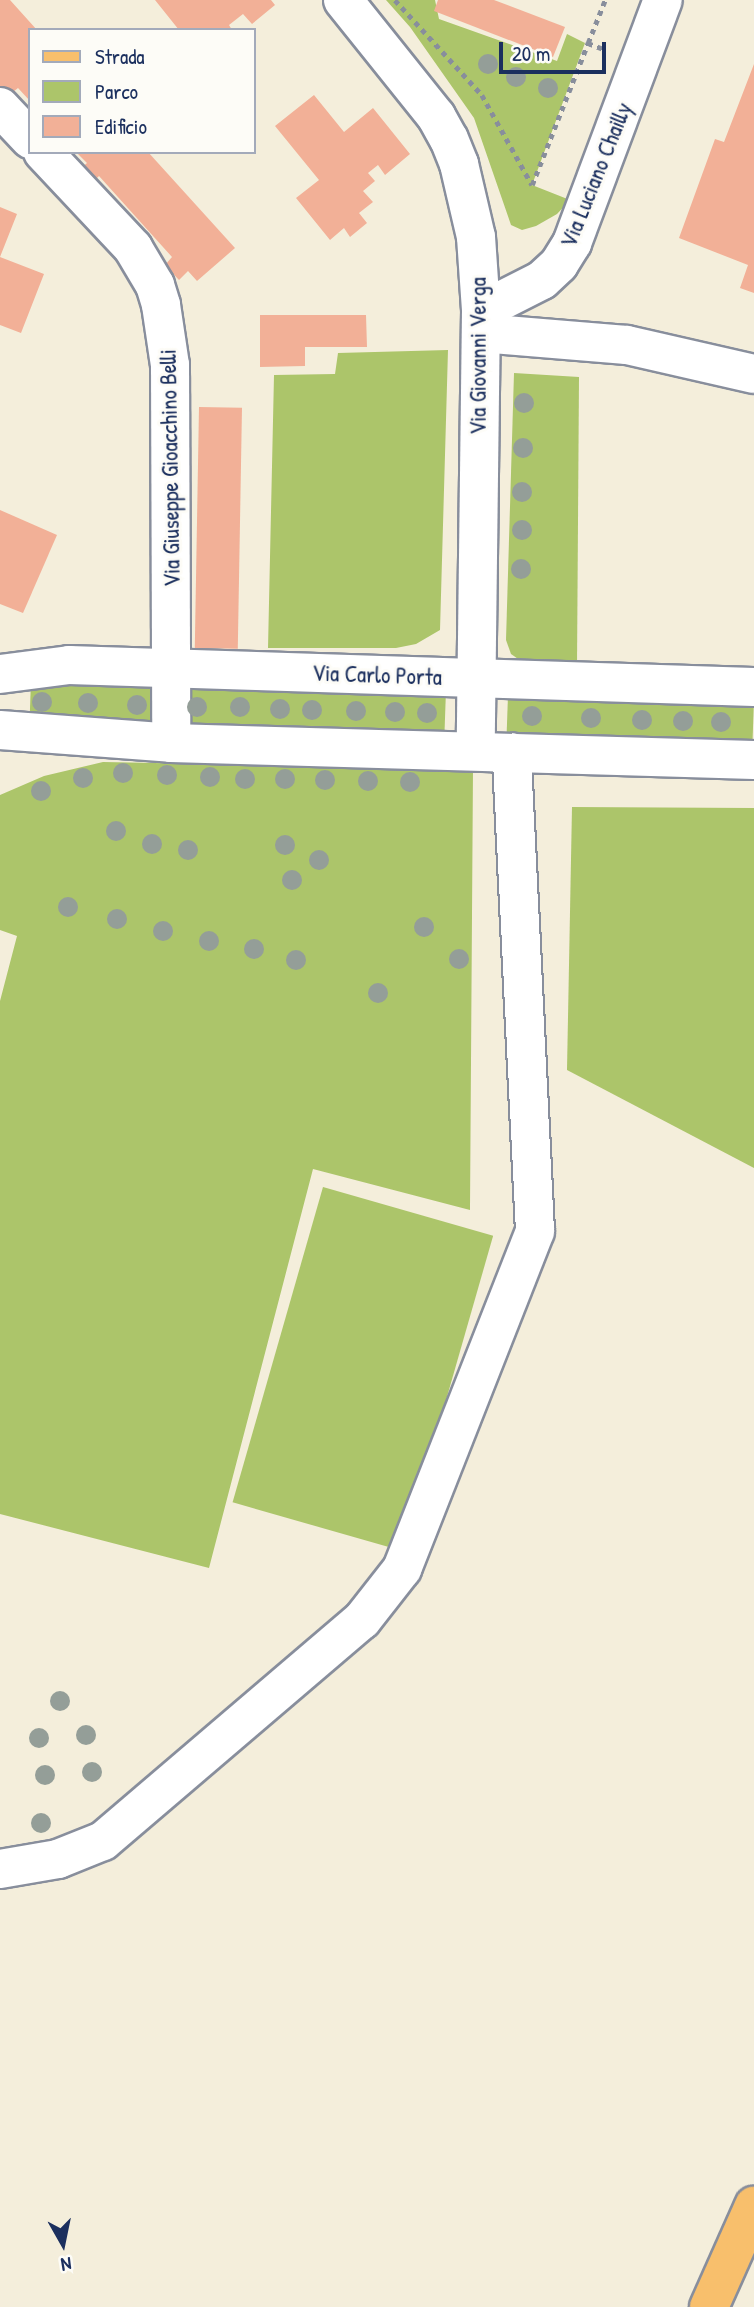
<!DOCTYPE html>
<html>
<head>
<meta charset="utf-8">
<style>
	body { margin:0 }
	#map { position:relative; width:754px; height:2307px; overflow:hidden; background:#f4eedb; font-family:"Patrick Hand",sans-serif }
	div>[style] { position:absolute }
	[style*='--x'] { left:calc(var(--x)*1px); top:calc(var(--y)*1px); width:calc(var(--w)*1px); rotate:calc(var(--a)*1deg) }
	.green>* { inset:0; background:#acc56a; transform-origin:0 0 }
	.building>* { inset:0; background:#f2b097; transform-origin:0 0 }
	.path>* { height:4.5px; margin-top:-2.25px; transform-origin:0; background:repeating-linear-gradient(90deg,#888e9c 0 5px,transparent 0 10px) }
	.roads { filter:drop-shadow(2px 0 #888e9c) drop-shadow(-2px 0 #888e9c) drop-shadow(0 2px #888e9c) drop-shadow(0 -2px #888e9c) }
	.minor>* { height:38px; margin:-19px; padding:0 19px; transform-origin:19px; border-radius:19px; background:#fff }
	.major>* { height:38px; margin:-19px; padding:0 19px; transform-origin:19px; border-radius:19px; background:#f8bf6c }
	.trees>* { width:20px; height:20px; margin:-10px; border-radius:50%; background:#949e98 }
	span { translate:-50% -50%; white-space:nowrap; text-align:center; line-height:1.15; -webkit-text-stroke:6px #fdfcf7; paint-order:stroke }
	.street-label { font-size:23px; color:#1b2f5e }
	.legend { position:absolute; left:28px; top:28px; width:228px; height:126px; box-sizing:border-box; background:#fdfcf7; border:2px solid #a3aaba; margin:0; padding:9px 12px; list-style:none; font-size:21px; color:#1b2f5e }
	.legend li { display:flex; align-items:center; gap:14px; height:35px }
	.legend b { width:35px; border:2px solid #a3aaba }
	.north { position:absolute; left:28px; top:2209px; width:70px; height:70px; -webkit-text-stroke:5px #fdfcf7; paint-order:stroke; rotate:171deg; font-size:19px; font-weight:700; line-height:28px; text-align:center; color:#1b2f5e }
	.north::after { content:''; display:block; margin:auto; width:24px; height:32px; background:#1b2f5e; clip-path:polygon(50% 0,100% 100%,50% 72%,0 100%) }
	.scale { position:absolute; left:499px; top:42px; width:107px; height:32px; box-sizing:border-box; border:4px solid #1b2f5e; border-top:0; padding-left:9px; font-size:21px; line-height:24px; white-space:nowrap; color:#1b2f5e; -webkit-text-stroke:5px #fdfcf7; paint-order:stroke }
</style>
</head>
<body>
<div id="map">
	<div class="green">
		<div style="clip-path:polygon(386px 0,435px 0,439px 19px,557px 61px,567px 34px,585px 43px,532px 185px,570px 200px,557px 214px,536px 226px,522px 230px,511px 225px,474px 118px,410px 27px)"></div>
		<div style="clip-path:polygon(448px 350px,440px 630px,416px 644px,396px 648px,268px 648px,274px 375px,335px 374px,338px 353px)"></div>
		<div style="clip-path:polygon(514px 373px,579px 377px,577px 665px,521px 661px,511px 654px,506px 640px)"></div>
		<div style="left:31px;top:680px;width:125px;height:38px;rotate:2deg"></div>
		<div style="left:184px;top:685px;width:262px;height:38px;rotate:2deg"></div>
		<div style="left:508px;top:695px;width:246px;height:40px;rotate:2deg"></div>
		<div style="clip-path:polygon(103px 762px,473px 769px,470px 1210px,313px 1169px,209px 1568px,0 1514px,0 1001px,17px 936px,0 930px,0 795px,44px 776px)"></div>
		<div style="clip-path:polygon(572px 807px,754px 808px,754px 1168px,567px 1070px)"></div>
		<div style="left:323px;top:1187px;width:177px;height:328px;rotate:16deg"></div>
	</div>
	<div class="building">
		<div style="clip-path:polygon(0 0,10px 0,37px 30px,30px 30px,30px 101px,18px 88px,8px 96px,0 87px)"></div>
		<div style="clip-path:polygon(155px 0,271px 0,275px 5px,252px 24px,243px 14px,229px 25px,232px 30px,179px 30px)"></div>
		<div style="clip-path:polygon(438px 0,494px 0,565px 27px,553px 57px,434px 11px)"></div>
		<div style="clip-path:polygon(754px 64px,754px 293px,740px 288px,748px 265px,679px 238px,715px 139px,724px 142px)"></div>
		<div style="clip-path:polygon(314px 95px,344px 132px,373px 108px,410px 154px,385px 175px,378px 165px,368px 173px,375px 181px,363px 191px,373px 202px,359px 213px,367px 223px,350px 237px,344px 228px,330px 240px,296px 198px,319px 180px,275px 126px)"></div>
		<div style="clip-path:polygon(76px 152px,148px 152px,235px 248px,197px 281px,188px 271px,179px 280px,165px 265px,172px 257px,99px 176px,91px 184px,79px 170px,87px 163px)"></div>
		<div style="clip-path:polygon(0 207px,17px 214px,0 257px,44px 274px,21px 333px,0 325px)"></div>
		<div style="clip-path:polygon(260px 315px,366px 315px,367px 347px,305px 347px,305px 366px,260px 367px)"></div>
		<div style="left:199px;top:407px;width:43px;height:241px;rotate:1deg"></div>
		<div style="clip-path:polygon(0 510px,57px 535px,23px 613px,0 604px)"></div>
	</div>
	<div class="path">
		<div style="--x:395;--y:0;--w:129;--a:47.5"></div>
		<div style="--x:482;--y:95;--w:103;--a:60.9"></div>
		<div style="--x:532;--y:185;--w:153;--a:-68.5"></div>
		<div style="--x:588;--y:43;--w:19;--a:21"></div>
		<div style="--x:588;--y:43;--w:46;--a:-68.4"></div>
	</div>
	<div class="roads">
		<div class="minor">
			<div style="--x:343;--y:0;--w:149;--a:51.3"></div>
			<div style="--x:436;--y:116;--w:26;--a:61"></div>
			<div style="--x:449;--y:139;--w:27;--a:68"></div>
			<div style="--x:459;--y:164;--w:75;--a:76.9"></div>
			<div style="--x:476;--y:237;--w:74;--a:86.1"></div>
			<div style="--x:481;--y:311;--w:440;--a:90.7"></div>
			<div style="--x:0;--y:107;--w:44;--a:46.8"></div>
			<div style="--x:43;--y:152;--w:132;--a:46.8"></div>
			<div style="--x:133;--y:248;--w:43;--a:59.3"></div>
			<div style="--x:155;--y:285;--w:21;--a:73"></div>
			<div style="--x:161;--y:305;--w:61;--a:81.5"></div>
			<div style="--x:170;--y:365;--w:378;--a:89.8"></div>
			<div style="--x:481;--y:311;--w:68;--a:-26.9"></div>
			<div style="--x:542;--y:280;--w:23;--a:-43"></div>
			<div style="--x:559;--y:264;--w:25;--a:-58"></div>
			<div style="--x:572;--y:243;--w:259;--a:-69.5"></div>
			<div style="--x:481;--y:333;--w:146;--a:4.7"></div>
			<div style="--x:627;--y:345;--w:130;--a:12.9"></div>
			<div style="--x:0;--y:674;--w:70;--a:-7.4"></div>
			<div style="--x:69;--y:665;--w:685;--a:1.84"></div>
			<div style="--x:0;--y:730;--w:171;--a:4.3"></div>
			<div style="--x:171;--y:743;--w:583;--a:1.67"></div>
			<div style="--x:0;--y:1869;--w:59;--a:-9.8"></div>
			<div style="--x:58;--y:1859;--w:48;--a:-21.8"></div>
			<div style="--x:103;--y:1841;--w:340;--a:-40.5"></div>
			<div style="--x:362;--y:1620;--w:65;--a:-51.9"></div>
			<div style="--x:402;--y:1569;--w:363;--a:-68.5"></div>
			<div style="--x:535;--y:1231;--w:479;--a:-92.8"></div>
		</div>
		<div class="major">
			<div style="--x:709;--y:2307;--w:111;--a:-66"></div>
		</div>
	</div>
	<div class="trees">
		<div style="left:488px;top:64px"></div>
		<div style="left:516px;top:77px"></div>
		<div style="left:548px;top:88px"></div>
		<div style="left:524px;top:403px"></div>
		<div style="left:523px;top:448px"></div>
		<div style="left:522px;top:492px"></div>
		<div style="left:522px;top:530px"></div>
		<div style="left:521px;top:569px"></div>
		<div style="left:42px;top:702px"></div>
		<div style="left:88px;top:703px"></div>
		<div style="left:137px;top:705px"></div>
		<div style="left:197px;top:707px"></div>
		<div style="left:240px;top:707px"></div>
		<div style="left:280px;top:709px"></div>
		<div style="left:312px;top:710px"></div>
		<div style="left:356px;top:711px"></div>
		<div style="left:395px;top:712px"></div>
		<div style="left:427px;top:713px"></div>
		<div style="left:532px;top:716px"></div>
		<div style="left:591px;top:718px"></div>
		<div style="left:642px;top:720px"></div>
		<div style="left:683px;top:721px"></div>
		<div style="left:721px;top:722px"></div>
		<div style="left:123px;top:773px"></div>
		<div style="left:167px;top:775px"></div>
		<div style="left:210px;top:777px"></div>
		<div style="left:83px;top:778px"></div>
		<div style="left:245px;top:779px"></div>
		<div style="left:285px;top:779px"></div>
		<div style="left:325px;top:780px"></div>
		<div style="left:368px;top:781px"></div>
		<div style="left:410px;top:782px"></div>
		<div style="left:41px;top:791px"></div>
		<div style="left:116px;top:831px"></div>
		<div style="left:152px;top:844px"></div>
		<div style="left:285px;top:845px"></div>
		<div style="left:188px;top:850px"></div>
		<div style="left:319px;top:860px"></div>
		<div style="left:292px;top:880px"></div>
		<div style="left:68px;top:907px"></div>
		<div style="left:117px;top:919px"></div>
		<div style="left:424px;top:927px"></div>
		<div style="left:163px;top:931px"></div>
		<div style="left:209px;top:941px"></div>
		<div style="left:254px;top:949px"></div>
		<div style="left:459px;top:959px"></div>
		<div style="left:296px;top:960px"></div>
		<div style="left:378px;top:993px"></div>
		<div style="left:60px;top:1701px"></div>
		<div style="left:86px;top:1735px"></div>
		<div style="left:39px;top:1738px"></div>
		<div style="left:92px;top:1772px"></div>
		<div style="left:45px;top:1775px"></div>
		<div style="left:41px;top:1823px"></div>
	</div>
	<div class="street-label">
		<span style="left:596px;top:175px;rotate:-68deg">Via Luciano Chailly</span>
		<span style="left:478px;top:356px;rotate:-90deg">Via Giovanni Verga</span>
		<span style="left:170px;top:468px;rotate:-91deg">Via Giuseppe Gioacchino Belli</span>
		<span style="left:377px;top:675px;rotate:2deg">Via Carlo Porta</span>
	</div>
	<ul class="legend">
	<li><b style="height:9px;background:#f8bf6c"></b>Strada</li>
	<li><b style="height:19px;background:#acc56a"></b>Parco</li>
	<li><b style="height:19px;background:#f2b097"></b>Edificio</li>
	</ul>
	<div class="north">N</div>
	<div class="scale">20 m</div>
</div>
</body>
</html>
